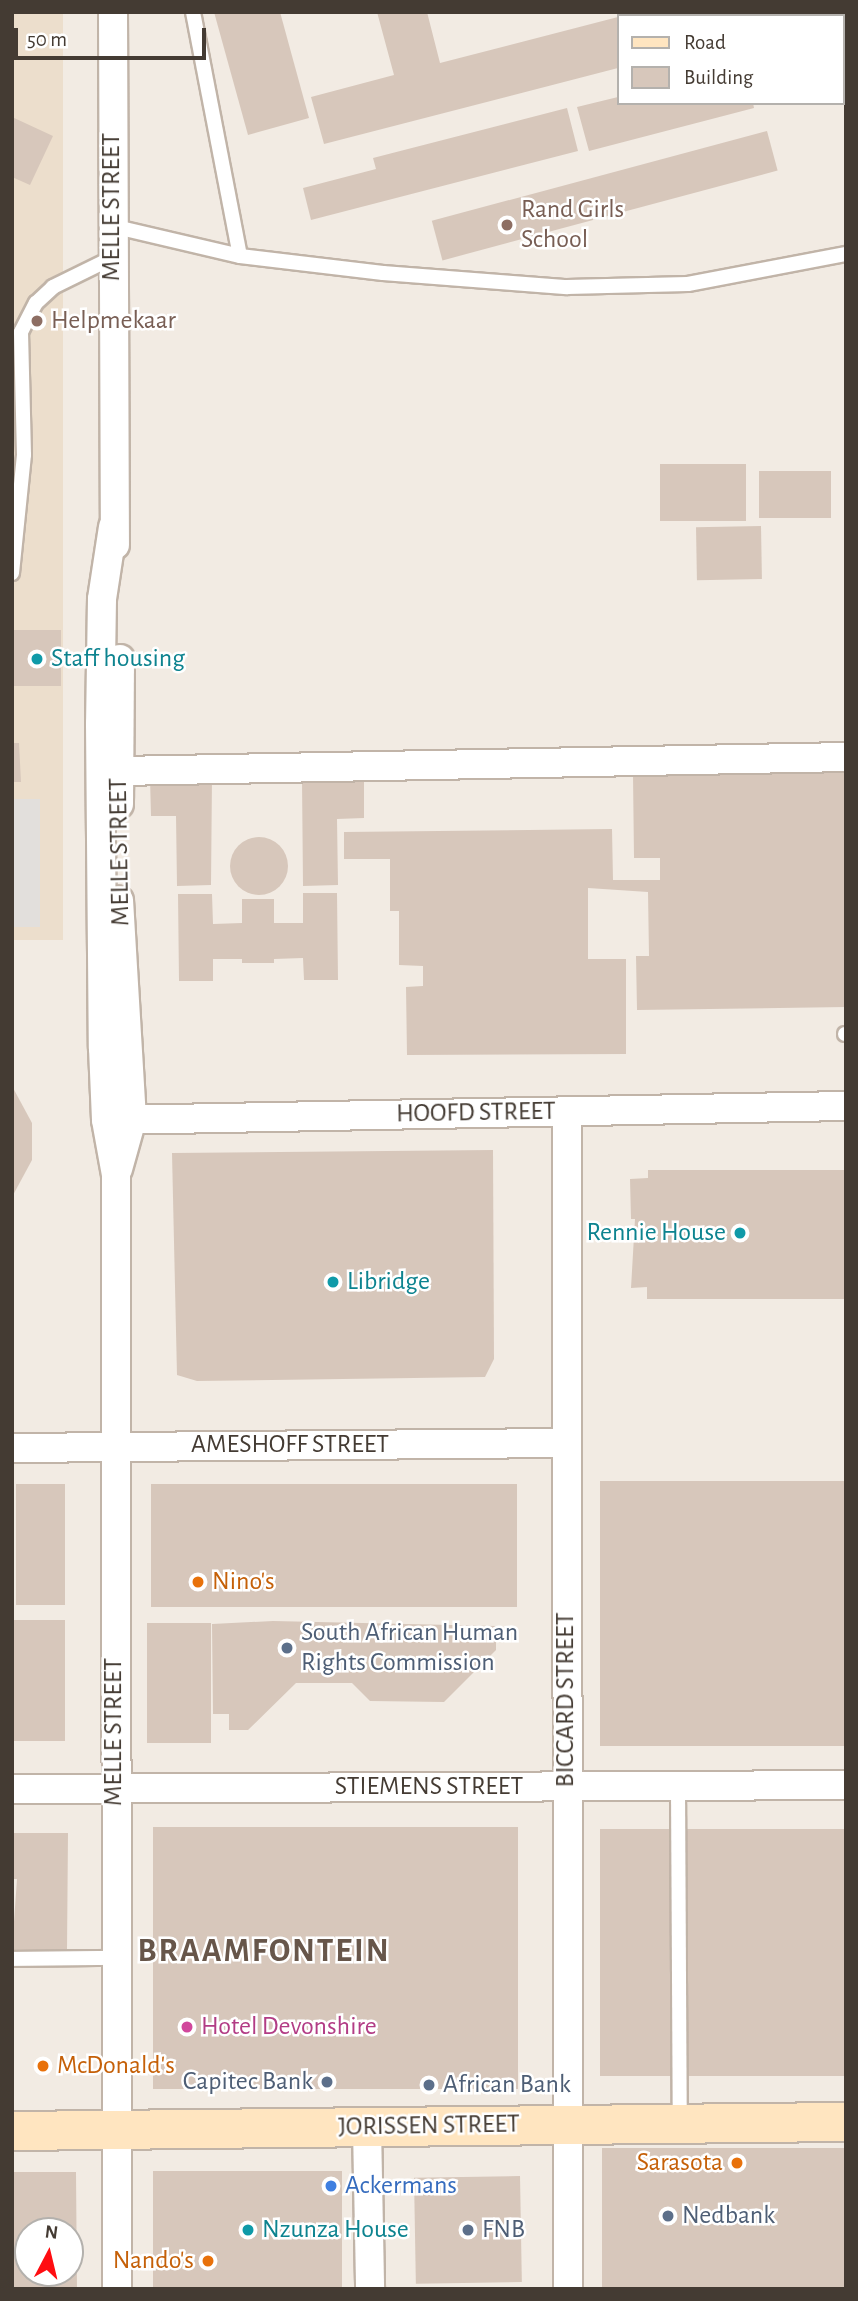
<!DOCTYPE html>
<html>
<head>
<meta charset="utf-8">
<style>
	body { margin:0 }
	#map { position:relative; width:858px; height:2301px; overflow:hidden; background:#f2ebe3; font-family:"Alegreya Sans",sans-serif }
	div>[style] { position:absolute }
	[style*='--x'] { left:calc(var(--x)*1px); top:calc(var(--y)*1px); width:calc(var(--w)*1px); rotate:calc(var(--a)*1deg) }
	.education>* { inset:0; background:#ecdecc; transform-origin:0 0 }
	.parking>* { inset:0; background:#e2dfdc; transform-origin:0 0 }
	.building>* { inset:0; background:#d7c7bb; transform-origin:0 0 }
	.round { border-radius:50% }
	.roads { filter:drop-shadow(2px 0 #c1b4a8) drop-shadow(-2px 0 #c1b4a8) drop-shadow(0 2px #c1b4a8) drop-shadow(0 -2px #c1b4a8) }
	.lane>* { height:14px; margin:-7px; padding:0 7px; transform-origin:7px; border-radius:7px; background:#fff }
	.street>* { height:28px; margin:-14px; padding:0 14px; transform-origin:14px; border-radius:14px; background:#fff }
	.secondary>* { height:38px; margin:-19px; padding:0 19px; transform-origin:19px; border-radius:19px; background:#ffe5c0 }
	.dots>* { width:19px; height:19px; translate:-50% -50%; box-sizing:border-box; border:4px solid #fff; border-radius:50% }
	span { translate:-50% -50%; white-space:nowrap; text-align:center; line-height:1.15; -webkit-text-stroke:5px #fff; paint-order:stroke }
	.street-label { font-size:26px; color:#443b33 }
	.education-label { font-size:26px; color:#785e54 }
	.left { translate:0 -50%; text-align:left }
	.culture-label { font-size:26px; color:#0d838f }
	.right { translate:-100% -50%; text-align:right }
	.food-label { font-size:26px; color:#c56008 }
	.service-label { font-size:26px; color:#4e5e75 }
	.hotel-label { font-size:26px; color:#b23c85 }
	.shop-label { font-size:26px; color:#366cbe }
	.district-label { font-size:33px; color:#67564a; font-weight:700; letter-spacing:2px }
	.frame { position:absolute; inset:0; border:14px solid #443b33; pointer-events:none }
	.legend { position:absolute; left:617px; top:14px; width:228px; height:91px; box-sizing:border-box; background:#fff; border:2px solid #b4b1ad; margin:0; padding:9px 12px; list-style:none; font-size:21px; color:#443b33 }
	.legend li { display:flex; align-items:center; gap:14px; height:35px }
	.legend b { width:35px; border:2px solid #b4b1ad }
	.north { position:absolute; left:14px; top:2217px; width:70px; height:70px; box-sizing:border-box; background:#fff; border:2px solid #b4b1ad; border-radius:50%; rotate:7deg; font-size:19px; font-weight:700; line-height:28px; text-align:center; color:#443b33 }
	.north::after { content:''; display:block; margin:auto; width:24px; height:32px; background:#ff0d11; clip-path:polygon(50% 0,100% 100%,50% 72%,0 100%) }
	.scale { position:absolute; left:14px; top:28px; width:192px; height:32px; box-sizing:border-box; border:4px solid #443b33; border-top:0; padding-left:9px; font-size:21px; line-height:24px; white-space:nowrap; color:#443b33; -webkit-text-stroke:5px #fff; paint-order:stroke }
</style>
</head>
<body>
<div id="map">
	<div class="education">
		<div style="left:12px;top:12px;width:51px;height:928px"></div>
	</div>
	<div class="parking">
		<div style="left:40px;top:799px;width:128px;height:28px;rotate:90deg"></div>
	</div>
	<div class="building">
		<div style="clip-path:polygon(214px 12px,280px 12px,309px 118px,248px 135px)"></div>
		<div style="clip-path:polygon(377px 12px,427px 12px,440px 63px,618px 17px,618px 68px,324px 144px,311px 97px,394px 75px)"></div>
		<div style="clip-path:polygon(638px 12px,699px 12px,700px 16px,628px 16px)"></div>
		<div style="clip-path:polygon(618px 97px,618px 103px,753px 103px,754px 108px,589px 151px,577px 107px)"></div>
		<div style="clip-path:polygon(567px 108px,578px 151px,311px 220px,303px 188px,376px 169px,373px 158px)"></div>
		<div style="clip-path:polygon(12px 117px,53px 136px,30px 185px,12px 177px)"></div>
		<div style="left:767px;top:131px;width:41px;height:347px;rotate:75deg"></div>
		<div style="left:660px;top:464px;width:86px;height:57px"></div>
		<div style="left:759px;top:471px;width:72px;height:47px"></div>
		<div style="left:761px;top:526px;width:53px;height:65px;rotate:89deg"></div>
		<div style="left:61px;top:630px;width:56px;height:49px;rotate:90deg"></div>
		<div style="clip-path:polygon(12px 743px,19px 743px,21px 782px,12px 782px)"></div>
		<div style="clip-path:polygon(846px 772px,846px 1007px,637px 1010px,636px 956px,649px 956px,648px 892px,588px 888px,588px 959px,626px 959px,626px 1054px,407px 1055px,406px 987px,423px 986px,423px 966px,399px 965px,399px 911px,390px 911px,390px 859px,344px 859px,344px 832px,612px 829px,613px 880px,660px 880px,660px 858px,634px 858px,633px 775px)"></div>
		<div style="clip-path:polygon(212px 777px,211px 885px,177px 886px,176px 816px,151px 816px,150px 778px)"></div>
		<div style="clip-path:polygon(302px 780px,364px 780px,364px 818px,337px 819px,338px 885px,303px 886px)"></div>
		<div class="round" style="left:230px;top:837px;width:58px;height:58px"></div>
		<div style="clip-path:polygon(303px 893px,337px 893px,338px 980px,304px 980px,303px 958px,274px 959px,274px 963px,242px 963px,242px 959px,213px 959px,213px 981px,179px 981px,178px 894px,212px 894px,213px 924px,242px 923px,242px 899px,274px 899px,274px 923px,303px 923px)"></div>
		<div style="clip-path:polygon(12px 1086px,32px 1123px,32px 1160px,12px 1197px)"></div>
		<div style="clip-path:polygon(493px 1150px,494px 1359px,485px 1377px,197px 1381px,177px 1375px,172px 1153px)"></div>
		<div style="clip-path:polygon(648px 1170px,846px 1170px,846px 1299px,647px 1299px,647px 1287px,631px 1288px,635px 1219px,631px 1219px,630px 1179px,648px 1178px)"></div>
		<div style="left:846px;top:1481px;width:265px;height:246px;rotate:90deg"></div>
		<div style="left:16px;top:1484px;width:49px;height:121px"></div>
		<div style="left:151px;top:1484px;width:366px;height:123px"></div>
		<div style="left:12px;top:1620px;width:53px;height:121px"></div>
		<div style="clip-path:polygon(273px 1621px,496px 1626px,496px 1650px,444px 1702px,370px 1701px,352px 1683px,296px 1683px,248px 1730px,229px 1730px,229px 1714px,213px 1714px,212px 1624px)"></div>
		<div style="left:211px;top:1623px;width:120px;height:64px;rotate:90deg"></div>
		<div style="left:518px;top:1827px;width:262px;height:365px;rotate:90deg"></div>
		<div style="left:846px;top:1829px;width:247px;height:246px;rotate:90deg"></div>
		<div style="clip-path:polygon(12px 1833px,68px 1833px,67px 1950px,12px 1950px,17px 1879px,12px 1879px)"></div>
		<div style="left:846px;top:2148px;width:141px;height:244px;rotate:90deg"></div>
		<div style="left:342px;top:2171px;width:118px;height:189px;rotate:90deg"></div>
		<div style="clip-path:polygon(evenodd,12px 2172px,76px 2172px,77px 2289px,12px 2289px,12px 2172px,28px 2231px,70px 2231px,70px 2273px,28px 2273px,28px 2231px)"></div>
		<div style="left:520px;top:2176px;width:106px;height:106px;rotate:89deg"></div>
	</div>
	<div class="roads">
		<div class="lane">
			<div style="--x:193;--y:12;--w:248;--a:79.1"></div>
			<div style="--x:112;--y:226;--w:131;--a:13.2"></div>
			<div style="--x:240;--y:256;--w:144;--a:6.8"></div>
			<div style="--x:383;--y:273;--w:185;--a:4.4"></div>
			<div style="--x:567;--y:287;--w:121;--a:-1.4"></div>
			<div style="--x:688;--y:284;--w:161;--a:-10.8"></div>
			<div style="--x:12;--y:573;--w:119;--a:-84.2"></div>
			<div style="--x:24;--y:455;--w:123;--a:-91.4"></div>
			<div style="--x:21;--y:332;--w:33;--a:-63"></div>
			<div style="--x:36;--y:303;--w:23;--a:-43"></div>
			<div style="--x:53;--y:287;--w:66;--a:-26.2"></div>
			<div style="--x:845;--y:1034;--w:1;--a:0"></div>
			<div style="--x:678;--y:1786;--w:338;--a:89.7"></div>
			<div style="--x:12;--y:1959;--w:102;--a:-0.6"></div>
		</div>
		<div class="street">
			<div style="--x:113;--y:12;--w:533;--a:89.79"></div>
			<div style="--x:113;--y:527;--w:73;--a:98.7"></div>
			<div style="--x:102;--y:599;--w:125;--a:90.9"></div>
			<div style="--x:100;--y:724;--w:324;--a:89.5"></div>
			<div style="--x:103;--y:1048;--w:72;--a:87.6"></div>
			<div style="--x:106;--y:1120;--w:56;--a:79.7"></div>
			<div style="--x:116;--y:1175;--w:1114;--a:89.95"></div>
			<div style="--x:119;--y:771;--w:727;--a:-1.1"></div>
			<div style="--x:119;--y:804;--w:145;--a:-89.6"></div>
			<div style="--x:567;--y:1111;--w:1178;--a:89.95"></div>
			<div style="--x:116;--y:1120;--w:730;--a:-1.1"></div>
			<div style="--x:118;--y:1169;--w:52;--a:-74.4"></div>
			<div style="--x:132;--y:1119;--w:219;--a:-93.4"></div>
			<div style="--x:12;--y:1448;--w:555;--a:-0.52"></div>
			<div style="--x:12;--y:1789;--w:834;--a:-0.27"></div>
			<div style="--x:367;--y:2127;--w:162;--a:88.9"></div>
		</div>
		<div class="secondary">
			<div style="--x:12;--y:2131;--w:834;--a:-0.62"></div>
		</div>
	</div>
	<div class="dots">
		<div style="left:507px;top:225px;background:#8d6e63"></div>
		<div style="left:37px;top:321px;background:#8d6e63"></div>
		<div style="left:37px;top:659px;background:#0f9aa8"></div>
		<div style="left:740px;top:1233px;background:#0f9aa8"></div>
		<div style="left:333px;top:1282px;background:#0f9aa8"></div>
		<div style="left:198px;top:1582px;background:#e8710a"></div>
		<div style="left:287px;top:1648px;background:#5c6f8a"></div>
		<div style="left:187px;top:2027px;background:#d1479c"></div>
		<div style="left:43px;top:2066px;background:#e8710a"></div>
		<div style="left:327px;top:2082px;background:#5c6f8a"></div>
		<div style="left:429px;top:2085px;background:#5c6f8a"></div>
		<div style="left:737px;top:2163px;background:#e8710a"></div>
		<div style="left:331px;top:2186px;background:#3f7fe0"></div>
		<div style="left:668px;top:2216px;background:#5c6f8a"></div>
		<div style="left:248px;top:2230px;background:#0f9aa8"></div>
		<div style="left:468px;top:2230px;background:#5c6f8a"></div>
		<div style="left:208px;top:2261px;background:#e8710a"></div>
	</div>
	<div class="street-label">
		<span style="left:112px;top:207px;rotate:-90deg">MELLE STREET</span>
		<span style="left:120px;top:852px;rotate:-91deg">MELLE STREET</span>
		<span style="left:476px;top:1113px;rotate:-1deg">HOOFD STREET</span>
		<span style="left:290px;top:1445px">AMESHOFF STREET</span>
		<span style="left:566px;top:1700px;rotate:-90deg">BICCARD STREET</span>
		<span style="left:114px;top:1732px;rotate:-90deg">MELLE STREET</span>
		<span style="left:429px;top:1787px">STIEMENS STREET</span>
		<span style="left:429px;top:2126px;rotate:-1deg">JORISSEN STREET</span>
	</div>
	<div class="education-label">
		<span class="left" style="left:521px;top:225px">Rand Girls<br>School</span>
		<span class="left" style="left:51px;top:321px">Helpmekaar</span>
	</div>
	<div class="culture-label">
		<span class="left" style="left:51px;top:659px">Staff housing</span>
		<span class="right" style="left:726px;top:1233px">Rennie House</span>
		<span class="left" style="left:347px;top:1282px">Libridge</span>
		<span class="left" style="left:262px;top:2230px">Nzunza House</span>
	</div>
	<div class="food-label">
		<span class="left" style="left:212px;top:1582px">Nino's</span>
		<span class="left" style="left:57px;top:2066px">McDonald's</span>
		<span class="right" style="left:723px;top:2163px">Sarasota</span>
		<span class="right" style="left:194px;top:2261px">Nando's</span>
	</div>
	<div class="service-label">
		<span class="left" style="left:301px;top:1648px">South African Human<br>Rights Commission</span>
		<span class="right" style="left:313px;top:2082px">Capitec Bank</span>
		<span class="left" style="left:443px;top:2085px">African Bank</span>
		<span class="left" style="left:682px;top:2216px">Nedbank</span>
		<span class="left" style="left:482px;top:2230px">FNB</span>
	</div>
	<div class="hotel-label">
		<span class="left" style="left:201px;top:2027px">Hotel Devonshire</span>
	</div>
	<div class="shop-label">
		<span class="left" style="left:345px;top:2186px">Ackermans</span>
	</div>
	<div class="district-label">
		<span style="left:264px;top:1952px">BRAAMFONTEIN</span>
	</div>
	<div class="frame"></div>
	<ul class="legend">
	<li><b style="height:9px;background:#ffe5c0"></b>Road</li>
	<li><b style="height:19px;background:#d7c7bb"></b>Building</li>
	</ul>
	<div class="north">N</div>
	<div class="scale">50 m</div>
</div>
</body>
</html>
